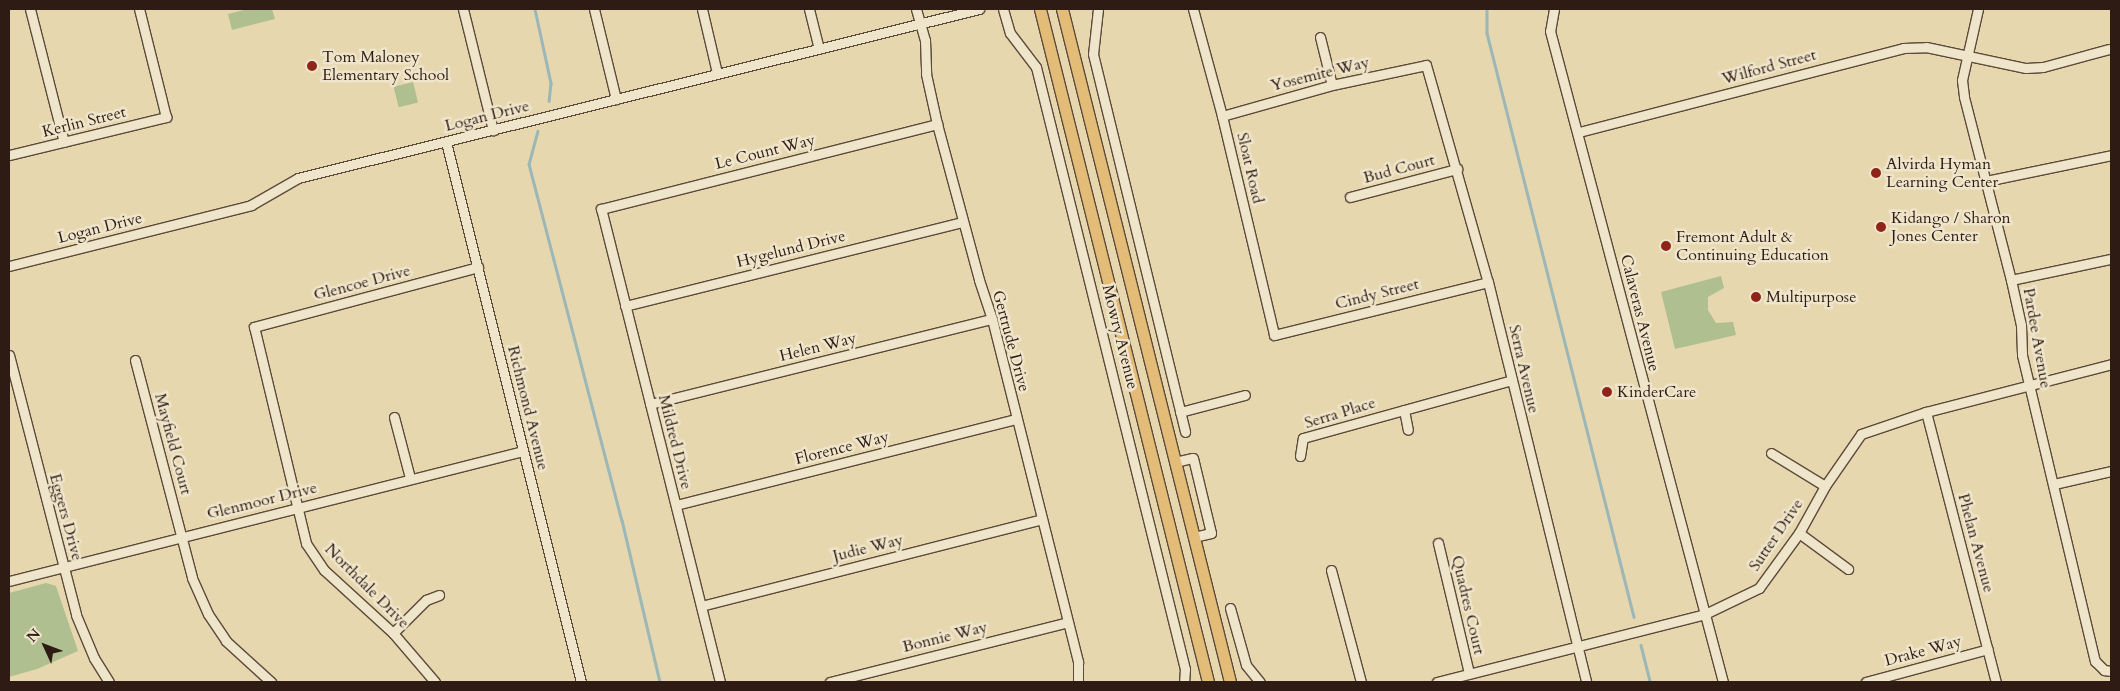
<!DOCTYPE html>
<html>
<head>
<meta charset="utf-8">
<style>
	body { margin:0 }
	#map { position:relative; width:2120px; height:691px; overflow:hidden; background:#e6d7af; font-family:Cardo,serif }
	div>[style] { position:absolute }
	[style*='--x'] { left:calc(var(--x)*1px); top:calc(var(--y)*1px); width:calc(var(--w)*1px); rotate:calc(var(--a)*1deg) }
	.green>* { inset:0; background:#afbf90; transform-origin:0 0 }
	.stream>* { height:2.5px; margin:-1.25px; padding:0 1.25px; transform-origin:1.25px; border-radius:1.25px; background:#9bb7b6 }
	.roads { filter:drop-shadow(1px 0 #5c4a3a) drop-shadow(-1px 0 #5c4a3a) drop-shadow(0 1px #5c4a3a) drop-shadow(0 -1px #5c4a3a) }
	.minor>* { height:9px; margin:-4.5px; padding:0 4.5px; transform-origin:4.5px; border-radius:4.5px; background:#efe5cb }
	.major>* { height:11px; margin:-5.5px; padding:0 5.5px; transform-origin:5.5px; border-radius:5.5px; background:#e3bc78 }
	.dots>* { width:14px; height:14px; translate:-50% -50%; box-sizing:border-box; border:2px solid #efe5cb; border-radius:50% }
	span { translate:-50% -50%; white-space:nowrap; text-align:center; line-height:1.15; -webkit-text-stroke:5px #efe5cb; paint-order:stroke }
	.poi-label { font-size:16px; color:#2e1b13 }
	.left { translate:0 -50%; text-align:left }
	.street-label { font-size:16px; color:#2e1b13 }
	.frame { position:absolute; inset:0; border:10px solid #2e1b13; pointer-events:none }
	.north { position:absolute; left:20px; top:621px; width:50px; height:50px; -webkit-text-stroke:4px #efe5cb; paint-order:stroke; rotate:313deg; font-size:14px; font-weight:700; line-height:20px; text-align:center; color:#2e1b13 }
	.north::after { content:''; display:block; margin:auto; width:18px; height:22px; background:#2e1b13; clip-path:polygon(50% 0,100% 100%,50% 72%,0 100%) }
</style>
</head>
<body>
<div id="map">
	<div class="green">
		<div style="clip-path:polygon(248px 9px,272px 9px,275px 19px,232px 30px,228px 14px)"></div>
		<div style="left:413px;top:82px;width:21px;height:20px;rotate:76deg"></div>
		<div style="clip-path:polygon(1721px 276px,1724px 288px,1708px 297px,1708px 310px,1716px 323px,1733px 322px,1736px 335px,1675px 349px,1661px 292px)"></div>
		<div style="clip-path:polygon(46px 583px,56px 586px,78px 651px,37px 669px,9px 677px,9px 593px)"></div>
	</div>
	<div class="stream">
		<div style="--x:535;--y:9;--w:76;--a:77.8"></div>
		<div style="--x:551;--y:83;--w:18;--a:96"></div>
		<div style="--x:1487;--y:9;--w:24;--a:90"></div>
		<div style="--x:1487;--y:33;--w:602;--a:75.87"></div>
		<div style="--x:538;--y:131;--w:34;--a:105"></div>
		<div style="--x:529;--y:164;--w:368;--a:75.4"></div>
		<div style="--x:622;--y:520;--w:166;--a:76.8"></div>
		<div style="--x:1641;--y:645;--w:38;--a:76"></div>
	</div>
	<div class="roads">
		<div class="minor">
			<div style="--x:30;--y:9;--w:137;--a:75.7"></div>
			<div style="--x:463;--y:9;--w:125;--a:76.1"></div>
			<div style="--x:594;--y:9;--w:93;--a:76.3"></div>
			<div style="--x:702;--y:9;--w:66;--a:76.8"></div>
			<div style="--x:809;--y:9;--w:41;--a:76"></div>
			<div style="--x:916;--y:9;--w:32;--a:74"></div>
			<div style="--x:925;--y:40;--w:34;--a:88"></div>
			<div style="--x:926;--y:74;--w:51;--a:77.6"></div>
			<div style="--x:937;--y:124;--w:162;--a:74.9"></div>
			<div style="--x:979;--y:280;--w:41;--a:71.6"></div>
			<div style="--x:992;--y:319;--w:354;--a:75.9"></div>
			<div style="--x:1078;--y:662;--w:20;--a:90"></div>
			<div style="--x:1003;--y:9;--w:25;--a:74"></div>
			<div style="--x:1010;--y:33;--w:43;--a:52.6"></div>
			<div style="--x:1036;--y:67;--w:620;--a:76.1"></div>
			<div style="--x:1185;--y:669;--w:13;--a:94"></div>
			<div style="--x:1098;--y:9;--w:45;--a:96.3"></div>
			<div style="--x:1093;--y:54;--w:389;--a:76.3"></div>
			<div style="--x:1193;--y:9;--w:111;--a:74.8"></div>
			<div style="--x:1222;--y:116;--w:225;--a:76.6"></div>
			<div style="--x:1274;--y:335;--w:220;--a:-13.9"></div>
			<div style="--x:1554;--y:9;--w:22;--a:100"></div>
			<div style="--x:1550;--y:31;--w:674;--a:75.12"></div>
			<div style="--x:1978;--y:9;--w:73;--a:102.7"></div>
			<div style="--x:1962;--y:80;--w:17;--a:83"></div>
			<div style="--x:1964;--y:97;--w:189;--a:75.6"></div>
			<div style="--x:2011;--y:280;--w:46;--a:77.5"></div>
			<div style="--x:2021;--y:325;--w:30;--a:88"></div>
			<div style="--x:2022;--y:355;--w:315;--a:76.6"></div>
			<div style="--x:2095;--y:661;--w:13;--a:45"></div>
			<div style="--x:2104;--y:670;--w:7;--a:8"></div>
			<div style="--x:1320;--y:37;--w:49;--a:76"></div>
			<div style="--x:1222;--y:116;--w:114;--a:-15.7"></div>
			<div style="--x:1332;--y:85;--w:96;--a:-12"></div>
			<div style="--x:1426;--y:65;--w:226;--a:74.1"></div>
			<div style="--x:1488;--y:282;--w:412;--a:76.2"></div>
			<div style="--x:1579;--y:132;--w:335;--a:-14.5"></div>
			<div style="--x:1903;--y:48;--w:23;--a:-2"></div>
			<div style="--x:1926;--y:47;--w:102;--a:11.9"></div>
			<div style="--x:2026;--y:68;--w:17;--a:-3"></div>
			<div style="--x:2043;--y:67;--w:68;--a:-15.3"></div>
			<div style="--x:446;--y:142;--w:557;--a:75.96"></div>
			<div style="--x:9;--y:155;--w:162;--a:-13.6"></div>
			<div style="--x:166;--y:117;--w:111;--a:-104"></div>
			<div style="--x:1986;--y:181;--w:128;--a:-11.7"></div>
			<div style="--x:1350;--y:197;--w:111;--a:-14.7"></div>
			<div style="--x:9;--y:266;--w:250;--a:-14.1"></div>
			<div style="--x:251;--y:205;--w:54;--a:-29.9"></div>
			<div style="--x:298;--y:178;--w:702;--a:-13.94"></div>
			<div style="--x:2011;--y:280;--w:102;--a:-11.9"></div>
			<div style="--x:625;--y:306;--w:348;--a:-14"></div>
			<div style="--x:9;--y:355;--w:268;--a:75.5"></div>
			<div style="--x:76;--y:615;--w:47;--a:67.3"></div>
			<div style="--x:94;--y:658;--w:28;--a:58"></div>
			<div style="--x:135;--y:360;--w:225;--a:75.3"></div>
			<div style="--x:192;--y:578;--w:39;--a:66"></div>
			<div style="--x:208;--y:614;--w:32;--a:56"></div>
			<div style="--x:226;--y:641;--w:61;--a:42.3"></div>
			<div style="--x:650;--y:404;--w:352;--a:-14"></div>
			<div style="--x:1404;--y:410;--w:20;--a:79"></div>
			<div style="--x:1180;--y:412;--w:67;--a:-14.7"></div>
			<div style="--x:1926;--y:412;--w:279;--a:75.5"></div>
			<div style="--x:394;--y:417;--w:63;--a:75.3"></div>
			<div style="--x:1771;--y:453;--w:63;--a:31.4"></div>
			<div style="--x:1300;--y:456;--w:18;--a:-81"></div>
			<div style="--x:1303;--y:438;--w:217;--a:-15.5"></div>
			<div style="--x:1175;--y:462;--w:18;--a:-13"></div>
			<div style="--x:1193;--y:458;--w:77;--a:76.5"></div>
			<div style="--x:1211;--y:533;--w:17;--a:167"></div>
			<div style="--x:2054;--y:484;--w:58;--a:-12.8"></div>
			<div style="--x:676;--y:505;--w:351;--a:-14.2"></div>
			<div style="--x:1799;--y:533;--w:61;--a:36.3"></div>
			<div style="--x:1438;--y:543;--w:134;--a:76.6"></div>
			<div style="--x:1331;--y:570;--w:116;--a:75"></div>
			<div style="--x:9;--y:581;--w:530;--a:-14.19"></div>
			<div style="--x:701;--y:606;--w:352;--a:-14.3"></div>
			<div style="--x:1230;--y:608;--w:59;--a:74.3"></div>
			<div style="--x:1246;--y:665;--w:22;--a:51"></div>
			<div style="--x:393;--y:633;--w:47;--a:-45"></div>
			<div style="--x:426;--y:600;--w:14;--a:-21"></div>
			<div style="--x:435;--y:682;--w:65;--a:-130.6"></div>
			<div style="--x:393;--y:633;--w:93;--a:-137.6"></div>
			<div style="--x:324;--y:570;--w:32;--a:-124"></div>
			<div style="--x:306;--y:543;--w:222;--a:-103.5"></div>
			<div style="--x:254;--y:327;--w:232;--a:-15"></div>
			<div style="--x:720;--y:682;--w:488;--a:-104.1"></div>
			<div style="--x:601;--y:209;--w:347;--a:-14.2"></div>
			<div style="--x:830;--y:682;--w:245;--a:-14.1"></div>
			<div style="--x:1437;--y:682;--w:276;--a:-14.2"></div>
			<div style="--x:1705;--y:614;--w:60;--a:-25.7"></div>
			<div style="--x:1759;--y:588;--w:68;--a:-54"></div>
			<div style="--x:1799;--y:533;--w:54;--a:-61"></div>
			<div style="--x:1825;--y:486;--w:63;--a:-55.3"></div>
			<div style="--x:1861;--y:434;--w:69;--a:-18.7"></div>
			<div style="--x:1926;--y:412;--w:191;--a:-14.5"></div>
			<div style="--x:1866;--y:682;--w:126;--a:-15.1"></div>
		</div>
		<div class="major">
			<div style="--x:1040;--y:9;--w:694;--a:75.98"></div>
			<div style="--x:1062;--y:9;--w:694;--a:75.98"></div>
		</div>
	</div>
	<div class="dots">
		<div style="left:312px;top:66px;background:#8f2418"></div>
		<div style="left:1876px;top:173px;background:#8f2418"></div>
		<div style="left:1881px;top:227px;background:#8f2418"></div>
		<div style="left:1666px;top:246px;background:#8f2418"></div>
		<div style="left:1756px;top:297px;background:#8f2418"></div>
		<div style="left:1607px;top:392px;background:#8f2418"></div>
	</div>
	<div class="poi-label">
		<span class="left" style="left:322px;top:66px">Tom Maloney<br>Elementary School</span>
		<span class="left" style="left:1886px;top:173px">Alvirda Hyman<br>Learning Center</span>
		<span class="left" style="left:1891px;top:227px">Kidango / Sharon<br>Jones Center</span>
		<span class="left" style="left:1676px;top:246px">Fremont Adult &amp;<br>Continuing Education</span>
		<span class="left" style="left:1766px;top:297px">Multipurpose</span>
		<span class="left" style="left:1617px;top:392px">KinderCare</span>
	</div>
	<div class="street-label">
		<span style="left:1769px;top:67px;rotate:-15deg">Wilford Street</span>
		<span style="left:1320px;top:74px;rotate:-14deg">Yosemite Way</span>
		<span style="left:487px;top:116px;rotate:-14deg">Logan Drive</span>
		<span style="left:84px;top:122px;rotate:-14deg">Kerlin Street</span>
		<span style="left:765px;top:152px;rotate:-14deg">Le Count Way</span>
		<span style="left:1250px;top:168px;rotate:77deg">Sloat Road</span>
		<span style="left:1399px;top:169px;rotate:-15deg">Bud Court</span>
		<span style="left:100px;top:228px;rotate:-14deg">Logan Drive</span>
		<span style="left:791px;top:249px;rotate:-14deg">Hygelund Drive</span>
		<span style="left:362px;top:283px;rotate:-15deg">Glencoe Drive</span>
		<span style="left:1377px;top:294px;rotate:-14deg">Cindy Street</span>
		<span style="left:1640px;top:313px;rotate:76deg">Calaveras Avenue</span>
		<span style="left:1120px;top:337px;rotate:76deg">Mowry Avenue</span>
		<span style="left:2037px;top:338px;rotate:80deg">Pardee Avenue</span>
		<span style="left:1011px;top:341px;rotate:75deg">Gertrude Drive</span>
		<span style="left:818px;top:347px;rotate:-14deg">Helen Way</span>
		<span style="left:1524px;top:369px;rotate:77deg">Serra Avenue</span>
		<span style="left:528px;top:408px;rotate:76deg">Richmond Avenue</span>
		<span style="left:1340px;top:413px;rotate:-17deg">Serra Place</span>
		<span style="left:675px;top:442px;rotate:76deg">Mildred Drive</span>
		<span style="left:173px;top:444px;rotate:75deg">Mayfield Court</span>
		<span style="left:842px;top:448px;rotate:-14deg">Florence Way</span>
		<span style="left:262px;top:501px;rotate:-14deg">Glenmoor Drive</span>
		<span style="left:66px;top:517px;rotate:75deg">Eggers Drive</span>
		<span style="left:1776px;top:535px;rotate:-56deg">Sutter Drive</span>
		<span style="left:1976px;top:543px;rotate:75deg">Phelan Avenue</span>
		<span style="left:868px;top:548px;rotate:-14deg">Judie Way</span>
		<span style="left:367px;top:586px;rotate:45deg">Northdale Drive</span>
		<span style="left:1468px;top:605px;rotate:77deg">Quadres Court</span>
		<span style="left:945px;top:637px;rotate:-14deg">Bonnie Way</span>
		<span style="left:1923px;top:651px;rotate:-15deg">Drake Way</span>
	</div>
	<div class="frame"></div>
	<div class="north">N</div>
</div>
</body>
</html>
